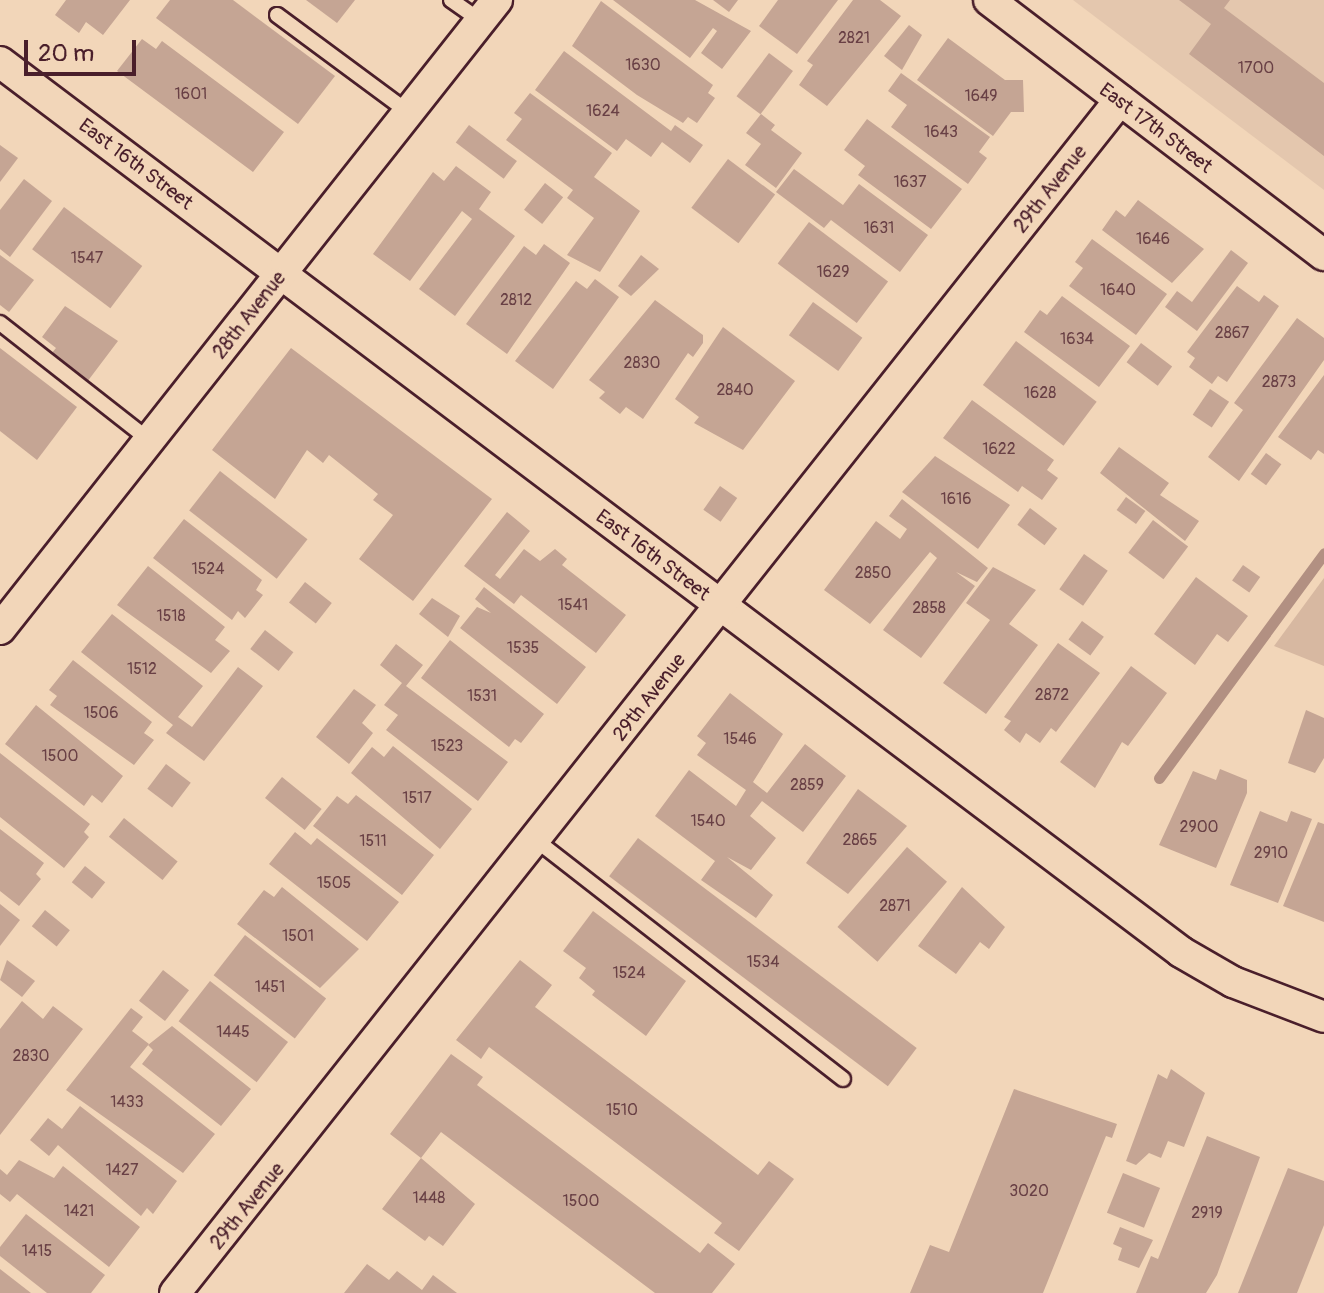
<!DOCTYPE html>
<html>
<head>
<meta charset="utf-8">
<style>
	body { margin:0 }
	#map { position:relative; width:1324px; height:1293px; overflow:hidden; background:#f2d6b9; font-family:Pangolin,sans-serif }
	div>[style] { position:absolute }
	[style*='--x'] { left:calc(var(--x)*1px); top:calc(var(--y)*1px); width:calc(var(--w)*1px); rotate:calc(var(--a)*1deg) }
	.built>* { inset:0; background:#e4c7ae }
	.green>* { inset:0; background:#d7b8a1 }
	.stream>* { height:11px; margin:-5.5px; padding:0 5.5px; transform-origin:5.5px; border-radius:5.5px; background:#b29082 }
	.building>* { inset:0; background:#c5a594; transform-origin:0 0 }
	.roads { filter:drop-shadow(2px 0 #4a1f2b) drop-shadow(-2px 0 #4a1f2b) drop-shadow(0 2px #4a1f2b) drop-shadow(0 -2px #4a1f2b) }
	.service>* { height:14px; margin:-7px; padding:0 7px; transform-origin:7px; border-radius:7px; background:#f2d6b9 }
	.minor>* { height:30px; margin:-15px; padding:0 15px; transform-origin:15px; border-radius:15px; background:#f2d6b9 }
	span { translate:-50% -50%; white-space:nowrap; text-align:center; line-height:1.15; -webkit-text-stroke:6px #f2d6b9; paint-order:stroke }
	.number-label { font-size:16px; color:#694045 }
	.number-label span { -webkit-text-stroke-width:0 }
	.street-label { font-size:20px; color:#4a1f2b }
	.scale { position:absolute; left:24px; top:40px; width:112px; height:36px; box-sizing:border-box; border:4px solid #4a1f2b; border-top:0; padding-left:10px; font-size:24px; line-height:28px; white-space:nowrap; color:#4a1f2b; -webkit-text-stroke:6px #f2d6b9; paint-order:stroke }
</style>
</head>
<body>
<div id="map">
	<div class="built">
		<div style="clip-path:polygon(1073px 0,1324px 0,1324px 190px)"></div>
	</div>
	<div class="green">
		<div style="clip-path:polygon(1324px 578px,1324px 666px,1274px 646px)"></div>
	</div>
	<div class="stream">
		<div style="--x:1159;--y:778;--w:279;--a:-53.7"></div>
	</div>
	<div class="building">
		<div style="clip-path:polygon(66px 0,130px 0,103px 35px,86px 22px,79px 33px,55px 15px)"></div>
		<div style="clip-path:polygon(170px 0,233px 0,335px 76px,298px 124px,156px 18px)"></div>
		<div style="clip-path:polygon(306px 0,355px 0,337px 23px)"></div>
		<div style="clip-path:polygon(613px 0,695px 0,751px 31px,722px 69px,701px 53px,717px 31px,713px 28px,690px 58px)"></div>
		<div style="clip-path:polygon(713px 0,738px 0,729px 12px)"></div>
		<div style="clip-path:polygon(778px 0,838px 0,797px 54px,759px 26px)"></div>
		<div style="clip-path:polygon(853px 0,880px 0,901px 16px,827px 106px,799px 85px,813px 65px,807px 61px)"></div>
		<div style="clip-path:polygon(1179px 0,1230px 0,1224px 8px,1324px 83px,1324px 156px,1189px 54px,1211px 24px)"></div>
		<div style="clip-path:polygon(601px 1px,713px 85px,708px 93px,715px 98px,697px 123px,688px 117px,683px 123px,637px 95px,572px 46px)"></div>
		<div style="clip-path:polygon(909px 25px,922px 35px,902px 70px,884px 56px)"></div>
		<div style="clip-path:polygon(948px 38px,1005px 80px,1023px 80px,1024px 112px,1011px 112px,993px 136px,917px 80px)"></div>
		<div style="clip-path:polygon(142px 39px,156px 49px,162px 41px,284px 132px,253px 172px,117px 71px)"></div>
		<div style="clip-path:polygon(564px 51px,671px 131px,675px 125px,703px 145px,690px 163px,662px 142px,651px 157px,626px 139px,617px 151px,535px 90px)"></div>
		<div style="left:769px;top:53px;width:30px;height:54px;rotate:37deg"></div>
		<div style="clip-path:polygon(901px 73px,990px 137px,979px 152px,987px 158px,968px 184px,891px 127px,907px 105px,888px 91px)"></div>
		<div style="clip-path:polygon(530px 93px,612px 153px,594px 177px,640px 211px,600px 272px,567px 255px,594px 218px,567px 198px,573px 190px,506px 140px,522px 119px,514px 113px)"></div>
		<div style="clip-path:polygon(761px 114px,775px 125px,771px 130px,802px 153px,776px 188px,745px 165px,761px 144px,746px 133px)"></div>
		<div style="clip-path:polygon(867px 119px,962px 189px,931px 229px,858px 175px,865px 166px,844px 150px)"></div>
		<div style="left:469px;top:125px;width:60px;height:22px;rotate:37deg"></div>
		<div style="clip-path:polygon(0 145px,18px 158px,0 182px)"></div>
		<div style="left:728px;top:159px;width:59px;height:61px;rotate:37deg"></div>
		<div style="clip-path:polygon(456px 166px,491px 192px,479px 209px,515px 236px,455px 316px,419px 289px,472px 219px,462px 211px,410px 281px,373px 254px,433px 172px,444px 181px)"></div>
		<div style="clip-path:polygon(794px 169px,843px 205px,859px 184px,928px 235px,900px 272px,831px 220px,824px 228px,776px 192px)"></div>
		<div style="clip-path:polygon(24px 179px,52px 201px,10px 257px,0 249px,0 210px)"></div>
		<div style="left:545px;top:183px;width:23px;height:34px;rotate:38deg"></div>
		<div style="clip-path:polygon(1138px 200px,1204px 249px,1172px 283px,1102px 230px,1116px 210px,1125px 217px)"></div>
		<div style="left:64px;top:207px;width:98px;height:53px;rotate:37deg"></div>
		<div style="left:809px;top:222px;width:99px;height:52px;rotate:37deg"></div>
		<div style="clip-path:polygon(1092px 239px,1167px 294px,1136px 335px,1069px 286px,1083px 268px,1075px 262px)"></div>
		<div style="clip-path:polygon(544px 244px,570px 263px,507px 354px,466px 324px,524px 246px,536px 255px)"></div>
		<div style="clip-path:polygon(1231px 250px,1248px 263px,1197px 331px,1165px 307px,1177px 291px,1192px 302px)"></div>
		<div style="clip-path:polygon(0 255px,34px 280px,9px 312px,0 305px)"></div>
		<div style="clip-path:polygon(641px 255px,659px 269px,631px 296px,618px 286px)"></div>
		<div style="clip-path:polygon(595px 279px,619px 297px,553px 389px,515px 361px,576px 281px,587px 289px)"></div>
		<div style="clip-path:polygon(1237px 286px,1259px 302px,1264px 295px,1279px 306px,1227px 382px,1218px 376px,1212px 384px,1189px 367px,1195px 358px,1187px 352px)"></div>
		<div style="clip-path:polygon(1062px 296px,1130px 346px,1099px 387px,1024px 332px,1040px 310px,1047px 315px)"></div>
		<div style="clip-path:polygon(655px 300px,703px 335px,703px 343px,693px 357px,688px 353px,643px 419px,626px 407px,620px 414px,599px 398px,605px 392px,589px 380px)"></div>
		<div style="left:813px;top:302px;width:61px;height:41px;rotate:36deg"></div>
		<div style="clip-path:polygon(65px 306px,118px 341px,87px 382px,51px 354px,56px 348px,42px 337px)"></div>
		<div style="clip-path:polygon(1297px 318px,1324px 338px,1324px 360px,1239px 481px,1208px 457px,1243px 410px,1234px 403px)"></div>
		<div style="clip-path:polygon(723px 327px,795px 381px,743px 450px,694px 423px,699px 417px,675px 399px)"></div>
		<div style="left:1016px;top:341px;width:101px;height:55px;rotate:37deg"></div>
		<div style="left:1141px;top:343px;width:39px;height:24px;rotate:37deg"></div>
		<div style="clip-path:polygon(0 348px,77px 407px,37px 460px,0 431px)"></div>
		<div style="clip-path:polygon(291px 348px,492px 499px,413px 601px,359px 559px,393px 515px,373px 500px,378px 494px,329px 455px,323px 463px,307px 450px,275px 499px,212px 450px)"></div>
		<div style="clip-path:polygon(1324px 375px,1324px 454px,1318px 450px,1311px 460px,1278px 437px)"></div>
		<div style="left:1210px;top:389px;width:23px;height:31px;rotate:34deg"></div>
		<div style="clip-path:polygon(972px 400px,1054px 460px,1047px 470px,1058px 478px,1042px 500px,1022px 486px,1018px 492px,943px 438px)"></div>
		<div style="clip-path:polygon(1119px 447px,1169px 483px,1160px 495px,1199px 521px,1185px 541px,1100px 473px)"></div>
		<div style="left:1266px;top:453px;width:19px;height:26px;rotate:36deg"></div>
		<div style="clip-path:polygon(935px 456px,1010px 505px,978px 549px,902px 492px)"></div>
		<div style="left:220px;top:471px;width:111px;height:50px;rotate:38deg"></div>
		<div style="left:720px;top:486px;width:21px;height:29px;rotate:35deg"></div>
		<div style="left:1126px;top:497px;width:24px;height:16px;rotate:36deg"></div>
		<div style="clip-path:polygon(902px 499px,988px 568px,977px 582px,956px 572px,975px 586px,921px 658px,883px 630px,937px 558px,930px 552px,870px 624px,824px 590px,876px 521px,900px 539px,907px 529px,889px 516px)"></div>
		<div style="left:1030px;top:508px;width:34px;height:21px;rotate:37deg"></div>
		<div style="clip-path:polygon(507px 512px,530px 531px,495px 575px,500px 579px,524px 549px,540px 561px,555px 549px,567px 559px,562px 565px,626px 615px,596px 653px,521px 595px,514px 604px,464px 566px)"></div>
		<div style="clip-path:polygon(184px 519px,262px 580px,256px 590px,263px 595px,245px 618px,238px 611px,232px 620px,153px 558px)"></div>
		<div style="left:1153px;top:520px;width:44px;height:41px;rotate:37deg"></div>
		<div style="left:1084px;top:554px;width:29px;height:43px;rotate:35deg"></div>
		<div style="left:1243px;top:565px;width:21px;height:19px;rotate:35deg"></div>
		<div style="clip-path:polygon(148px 566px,225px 627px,215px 640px,230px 651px,211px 673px,117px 605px)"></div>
		<div style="clip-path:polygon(993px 567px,1036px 590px,1009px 624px,1038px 645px,986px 714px,943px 683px,990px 620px,966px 603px)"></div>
		<div style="clip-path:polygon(1196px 577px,1248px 616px,1228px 642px,1217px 634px,1195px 665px,1154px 634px)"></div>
		<div style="left:305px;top:582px;width:34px;height:26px;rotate:38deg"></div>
		<div style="clip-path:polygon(484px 587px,586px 667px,557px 704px,460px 628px,477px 607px,491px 613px,475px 599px)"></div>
		<div style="clip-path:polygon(432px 598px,460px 616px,448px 637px,419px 614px)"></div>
		<div style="clip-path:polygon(112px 614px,203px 686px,178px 717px,192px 727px,238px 667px,263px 686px,204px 761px,166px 733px,173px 725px,81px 652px)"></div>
		<div style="left:1082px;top:621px;width:27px;height:23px;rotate:36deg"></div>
		<div style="left:265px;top:630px;width:36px;height:24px;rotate:38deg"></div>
		<div style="clip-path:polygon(450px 640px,544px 714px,521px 743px,515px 739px,509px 747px,421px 678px)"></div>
		<div style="clip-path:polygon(1058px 643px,1100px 673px,1056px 732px,1051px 728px,1040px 743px,1026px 733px,1020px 743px,1004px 730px,1011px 721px,1004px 717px)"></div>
		<div style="clip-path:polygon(396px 644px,423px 665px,406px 686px,508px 762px,478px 801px,386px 730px,398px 715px,384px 705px,402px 683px,380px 665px)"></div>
		<div style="clip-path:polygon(73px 660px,152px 722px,144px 733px,154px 740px,134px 765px,50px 705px,57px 696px,49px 690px)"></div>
		<div style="clip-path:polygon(1131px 666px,1167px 693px,1128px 746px,1122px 742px,1095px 788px,1060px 762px)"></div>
		<div style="clip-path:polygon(354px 689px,376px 705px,362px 723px,373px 733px,349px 764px,316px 737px)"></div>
		<div style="clip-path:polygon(730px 693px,783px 734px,753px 782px,767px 793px,805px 744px,846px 776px,803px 832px,762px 801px,750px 816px,776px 838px,751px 870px,727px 857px,773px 895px,756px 918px,701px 880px,715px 861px,655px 816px,689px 770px,736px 806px,746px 790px,697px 755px,706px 743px,697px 736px)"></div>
		<div style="clip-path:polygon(36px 705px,123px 776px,102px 803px,92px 795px,84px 806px,5px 744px)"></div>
		<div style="clip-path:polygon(1306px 710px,1324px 718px,1324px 758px,1315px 773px,1288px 763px)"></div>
		<div style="clip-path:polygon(393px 746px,472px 809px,440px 849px,351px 773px,372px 747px,384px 757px)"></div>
		<div style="clip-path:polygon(0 753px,90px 824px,84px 832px,89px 837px,64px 868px,0 817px)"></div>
		<div style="left:166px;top:764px;width:31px;height:31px;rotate:37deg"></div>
		<div style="clip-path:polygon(1220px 769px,1247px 780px,1247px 793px,1216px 868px,1159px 845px,1193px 771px,1216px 780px)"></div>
		<div style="left:282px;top:777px;width:51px;height:27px;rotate:39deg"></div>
		<div style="clip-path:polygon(858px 789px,907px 826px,848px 894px,806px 863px)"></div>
		<div style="clip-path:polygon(356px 795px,434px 855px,402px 895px,313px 826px,337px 796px,348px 804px)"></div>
		<div style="clip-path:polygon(1260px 811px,1287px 822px,1291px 811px,1312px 819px,1278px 903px,1230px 885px)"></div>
		<div style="left:124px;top:818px;width:69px;height:24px;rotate:39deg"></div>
		<div style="clip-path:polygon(1318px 822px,1324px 824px,1324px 922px,1283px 906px)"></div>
		<div style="clip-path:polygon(0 829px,44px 863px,36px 874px,41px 879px,19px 906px,0 891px)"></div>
		<div style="clip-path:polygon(295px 832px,311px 845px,317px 838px,399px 902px,367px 941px,269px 864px)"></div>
		<div style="left:638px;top:838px;width:349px;height:48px;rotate:37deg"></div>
		<div style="left:907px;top:847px;width:53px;height:106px;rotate:41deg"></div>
		<div style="left:85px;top:866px;width:26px;height:21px;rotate:39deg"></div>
		<div style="clip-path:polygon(282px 887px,359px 949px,320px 988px,237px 924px,264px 890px,274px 897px)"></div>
		<div style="clip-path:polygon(962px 887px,1005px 927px,989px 949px,980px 942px,956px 974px,918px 946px)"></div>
		<div style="clip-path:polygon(0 904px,20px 920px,0 946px)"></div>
		<div style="left:45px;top:910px;width:32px;height:21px;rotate:39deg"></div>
		<div style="clip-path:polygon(593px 911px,686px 981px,646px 1036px,592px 995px,595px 991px,579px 978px,586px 968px,563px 951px)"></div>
		<div style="left:245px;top:935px;width:103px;height:51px;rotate:38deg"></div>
		<div style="clip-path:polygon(7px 960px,35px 981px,22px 997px,0 980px)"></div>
		<div style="clip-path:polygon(520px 960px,552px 985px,535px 1007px,758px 1175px,769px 1161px,794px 1179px,739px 1251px,714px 1233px,722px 1223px,489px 1047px,481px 1059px,456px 1040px)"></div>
		<div style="left:163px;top:970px;width:33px;height:39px;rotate:38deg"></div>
		<div style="left:210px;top:981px;width:99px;height:51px;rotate:38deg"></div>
		<div style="clip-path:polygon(22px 1001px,43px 1019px,53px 1006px,83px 1029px,0 1135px,0 1029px)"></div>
		<div style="clip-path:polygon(131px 1008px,143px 1017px,132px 1031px,149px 1044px,130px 1067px,215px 1134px,183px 1173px,66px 1090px)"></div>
		<div style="clip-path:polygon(172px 1026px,251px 1089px,221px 1126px,142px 1064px,153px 1050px,148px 1045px)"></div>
		<div style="clip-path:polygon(451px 1054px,483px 1077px,477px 1085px,700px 1253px,708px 1243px,735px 1264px,712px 1293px,655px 1293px,441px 1132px,421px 1158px,390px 1134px)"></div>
		<div style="clip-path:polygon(1171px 1069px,1205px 1093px,1184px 1147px,1168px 1141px,1161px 1158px,1149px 1153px,1136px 1165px,1126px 1161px,1158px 1074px,1167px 1079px)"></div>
		<div style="clip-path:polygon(1014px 1089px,1117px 1124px,1112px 1138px,1106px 1136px,1043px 1293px,910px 1293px,930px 1245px,949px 1252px)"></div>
		<div style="clip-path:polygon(80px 1106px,177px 1181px,153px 1214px,147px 1208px,141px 1216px,58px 1145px,49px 1156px,30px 1140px,48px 1118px,62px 1129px)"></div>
		<div style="clip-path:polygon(1207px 1136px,1260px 1157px,1217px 1275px,1206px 1293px,1136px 1293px,1151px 1256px,1158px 1259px)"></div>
		<div style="clip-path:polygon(421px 1158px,475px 1204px,443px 1246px,429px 1236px,425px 1241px,382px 1209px)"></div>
		<div style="clip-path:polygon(19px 1160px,54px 1178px,63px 1166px,140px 1227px,109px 1267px,17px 1194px,10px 1202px,0 1194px,0 1169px,7px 1175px)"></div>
		<div style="clip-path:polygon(1288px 1168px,1324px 1181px,1324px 1225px,1297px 1293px,1238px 1293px)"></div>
		<div style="left:1123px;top:1173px;width:40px;height:43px;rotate:22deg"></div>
		<div style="clip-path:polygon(26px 1214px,105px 1275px,91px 1293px,47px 1293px,0 1256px,0 1247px)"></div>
		<div style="clip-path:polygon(1120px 1227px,1153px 1240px,1139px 1268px,1118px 1260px,1122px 1248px,1113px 1244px)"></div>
		<div style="clip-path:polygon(367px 1264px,389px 1280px,397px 1271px,422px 1290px,433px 1275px,457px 1293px,344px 1293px)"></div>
		<div style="clip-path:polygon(0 1269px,31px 1293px,0 1293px)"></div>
	</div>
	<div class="roads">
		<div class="service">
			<div style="--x:451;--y:0;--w:37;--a:35"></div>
			<div style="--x:277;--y:15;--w:163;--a:36.5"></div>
			<div style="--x:0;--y:323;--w:189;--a:38.1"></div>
			<div style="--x:536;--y:840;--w:389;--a:37.9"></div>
		</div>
		<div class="minor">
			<div style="--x:989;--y:0;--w:421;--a:37.3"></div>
			<div style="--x:0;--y:62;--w:1479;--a:37"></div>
			<div style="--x:1181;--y:952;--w:60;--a:30"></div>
			<div style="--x:1233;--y:982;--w:97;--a:21"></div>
			<div style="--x:0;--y:629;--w:802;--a:-51.69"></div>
			<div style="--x:175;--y:1293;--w:1522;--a:-51.62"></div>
		</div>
	</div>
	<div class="number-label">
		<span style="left:854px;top:38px">2821</span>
		<span style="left:643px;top:65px">1630</span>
		<span style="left:1256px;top:68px">1700</span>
		<span style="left:191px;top:94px">1601</span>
		<span style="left:981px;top:96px">1649</span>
		<span style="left:603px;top:111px">1624</span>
		<span style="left:941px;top:132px">1643</span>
		<span style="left:910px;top:182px">1637</span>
		<span style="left:879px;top:228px">1631</span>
		<span style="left:1153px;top:239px">1646</span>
		<span style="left:87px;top:258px">1547</span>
		<span style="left:833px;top:272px">1629</span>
		<span style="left:1118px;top:290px">1640</span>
		<span style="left:516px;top:300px">2812</span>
		<span style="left:1232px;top:333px">2867</span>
		<span style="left:1077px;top:339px">1634</span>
		<span style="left:642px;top:363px">2830</span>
		<span style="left:1279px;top:382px">2873</span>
		<span style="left:735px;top:390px">2840</span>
		<span style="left:1040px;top:393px">1628</span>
		<span style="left:999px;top:449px">1622</span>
		<span style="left:956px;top:499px">1616</span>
		<span style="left:208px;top:569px">1524</span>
		<span style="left:873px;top:573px">2850</span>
		<span style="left:573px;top:605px">1541</span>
		<span style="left:929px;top:608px">2858</span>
		<span style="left:171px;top:616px">1518</span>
		<span style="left:523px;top:648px">1535</span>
		<span style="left:142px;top:669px">1512</span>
		<span style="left:1052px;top:695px">2872</span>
		<span style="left:482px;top:696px">1531</span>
		<span style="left:101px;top:713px">1506</span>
		<span style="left:740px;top:739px">1546</span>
		<span style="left:447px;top:746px">1523</span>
		<span style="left:60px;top:756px">1500</span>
		<span style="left:807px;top:785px">2859</span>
		<span style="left:417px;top:798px">1517</span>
		<span style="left:708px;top:821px">1540</span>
		<span style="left:1199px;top:827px">2900</span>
		<span style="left:860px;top:840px">2865</span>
		<span style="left:373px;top:841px">1511</span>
		<span style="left:1271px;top:853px">2910</span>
		<span style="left:334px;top:883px">1505</span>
		<span style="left:895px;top:906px">2871</span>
		<span style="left:298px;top:936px">1501</span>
		<span style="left:763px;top:962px">1534</span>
		<span style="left:629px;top:973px">1524</span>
		<span style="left:270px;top:987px">1451</span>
		<span style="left:233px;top:1032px">1445</span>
		<span style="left:31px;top:1056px">2830</span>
		<span style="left:127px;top:1102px">1433</span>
		<span style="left:622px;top:1110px">1510</span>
		<span style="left:122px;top:1170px">1427</span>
		<span style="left:1029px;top:1191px">3020</span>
		<span style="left:429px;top:1198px">1448</span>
		<span style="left:581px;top:1201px">1500</span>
		<span style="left:79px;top:1211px">1421</span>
		<span style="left:1207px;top:1213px">2919</span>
		<span style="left:37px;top:1251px">1415</span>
	</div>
	<div class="street-label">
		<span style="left:1156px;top:128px;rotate:37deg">East 17th Street</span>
		<span style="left:136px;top:164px;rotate:37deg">East 16th Street</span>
		<span style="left:1050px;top:189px;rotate:-52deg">29th Avenue</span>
		<span style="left:249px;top:315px;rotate:-52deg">28th Avenue</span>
		<span style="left:653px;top:555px;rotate:37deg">East 16th Street</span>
		<span style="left:649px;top:697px;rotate:-52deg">29th Avenue</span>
		<span style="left:247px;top:1206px;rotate:-51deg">29th Avenue</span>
	</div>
	<div class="scale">20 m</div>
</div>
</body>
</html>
